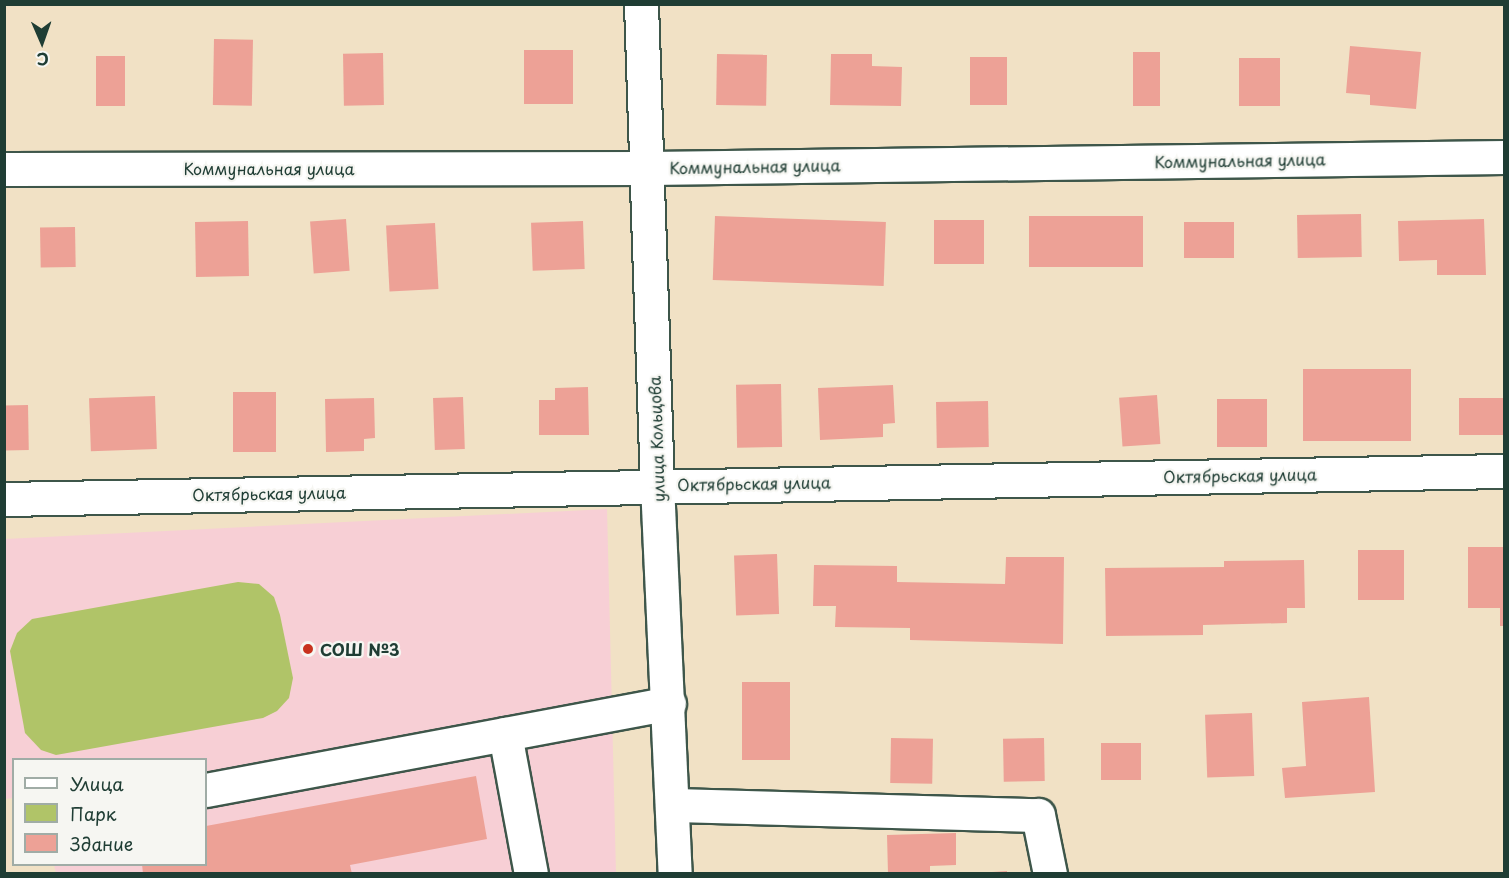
<!DOCTYPE html>
<html>
<head>
<meta charset="utf-8">
<style>
	body { margin:0 }
	#map { position:relative; width:1509px; height:878px; overflow:hidden; background:#f1e1c5; font-family:"Playpen Sans",sans-serif }
	div>[style] { position:absolute }
	[style*='--x'] { left:calc(var(--x)*1px); top:calc(var(--y)*1px); width:calc(var(--w)*1px); rotate:calc(var(--a)*1deg) }
	.built>* { inset:0; background:#f7cfd5 }
	.green>* { inset:0; background:#b0c468 }
	.building>* { inset:0; background:#eda196; transform-origin:0 0 }
	.roads { filter:drop-shadow(2px 0 #3e564a) drop-shadow(-2px 0 #3e564a) drop-shadow(0 2px #3e564a) drop-shadow(0 -2px #3e564a) }
	.minor>* { height:33px; margin:-16.5px; padding:0 16.5px; transform-origin:16.5px; border-radius:16.5px; background:#fff }
	.dots>* { width:16px; height:16px; translate:-50% -50%; box-sizing:border-box; border:3px solid #f6f6f2; border-radius:50% }
	span { translate:-50% -50%; white-space:nowrap; text-align:center; line-height:1.15; -webkit-text-stroke:4.5px #f6f6f2; paint-order:stroke }
	.street-label { font-size:16px; color:#1f3d34 }
	.poi-label { font-size:16px; color:#1f3d34; font-weight:700 }
	.left { translate:0 -50%; text-align:left }
	.frame { position:absolute; inset:0; border:6px solid #1f3d34; pointer-events:none }
	.legend { position:absolute; left:12px; top:758px; width:195px; height:108px; box-sizing:border-box; background:#f6f6f2; border:2px solid #a0aca6; margin:0; padding:8px 10px; list-style:none; font-size:18px; color:#1f3d34 }
	.legend li { display:flex; align-items:center; gap:12px; height:30px }
	.legend b { width:30px; border:2px solid #a0aca6 }
	.north { position:absolute; left:12px; top:12px; width:60px; height:60px; -webkit-text-stroke:4px #f6f6f2; paint-order:stroke; rotate:178deg; font-size:16px; font-weight:700; line-height:24px; text-align:center; color:#1f3d34 }
	.north::after { content:''; display:block; margin:auto; width:21px; height:27px; background:#1f3d34; clip-path:polygon(50% 0,100% 100%,50% 72%,0 100%) }
</style>
</head>
<body>
<div id="map">
	<div class="built">
		<div style="clip-path:polygon(607px 509px,616px 873px,56px 873px,54px 865px,206px 864px,206px 760px,14px 760px,13px 798px,5px 799px,5px 539px)"></div>
	</div>
	<div class="green">
		<div style="clip-path:polygon(238px 582px,259px 584px,274px 597px,280px 615px,293px 678px,289px 698px,277px 711px,263px 718px,56px 755px,41px 750px,25px 733px,10px 651px,17px 633px,32px 619px)"></div>
	</div>
	<div class="building">
		<div style="left:214px;top:39px;width:39px;height:66px;rotate:1deg"></div>
		<div style="clip-path:polygon(1350px 46px,1421px 52px,1416px 109px,1370px 105px,1370px 95px,1346px 93px)"></div>
		<div style="left:573px;top:50px;width:54px;height:49px;rotate:90deg"></div>
		<div style="left:1133px;top:52px;width:27px;height:54px"></div>
		<div style="left:383px;top:53px;width:52px;height:40px;rotate:89deg"></div>
		<div style="left:717px;top:54px;width:50px;height:51px;rotate:1deg"></div>
		<div style="clip-path:polygon(831px 54px,872px 54px,872px 66px,902px 67px,901px 106px,830px 105px)"></div>
		<div style="left:96px;top:56px;width:29px;height:50px"></div>
		<div style="left:970px;top:57px;width:37px;height:48px"></div>
		<div style="left:1239px;top:58px;width:41px;height:48px"></div>
		<div style="left:1361px;top:214px;width:43px;height:64px;rotate:89deg"></div>
		<div style="left:715px;top:216px;width:171px;height:64px;rotate:2deg"></div>
		<div style="left:1029px;top:216px;width:114px;height:51px"></div>
		<div style="left:346px;top:219px;width:52px;height:36px;rotate:86deg"></div>
		<div style="clip-path:polygon(1484px 219px,1486px 275px,1437px 275px,1437px 260px,1399px 261px,1398px 221px)"></div>
		<div style="left:934px;top:220px;width:50px;height:44px"></div>
		<div style="left:248px;top:221px;width:55px;height:53px;rotate:89deg"></div>
		<div style="left:583px;top:221px;width:48px;height:52px;rotate:88deg"></div>
		<div style="left:1234px;top:222px;width:36px;height:50px;rotate:90deg"></div>
		<div style="left:435px;top:223px;width:66px;height:49px;rotate:87deg"></div>
		<div style="left:75px;top:227px;width:40px;height:35px;rotate:89deg"></div>
		<div style="left:1303px;top:369px;width:108px;height:72px"></div>
		<div style="left:781px;top:384px;width:63px;height:45px;rotate:89deg"></div>
		<div style="clip-path:polygon(893px 385px,895px 423px,883px 424px,883px 437px,820px 440px,818px 388px)"></div>
		<div style="clip-path:polygon(588px 387px,589px 435px,539px 435px,539px 400px,555px 400px,555px 388px)"></div>
		<div style="left:233px;top:392px;width:43px;height:60px"></div>
		<div style="left:1157px;top:395px;width:49px;height:38px;rotate:86deg"></div>
		<div style="left:155px;top:396px;width:53px;height:66px;rotate:88deg"></div>
		<div style="left:463px;top:397px;width:52px;height:30px;rotate:88deg"></div>
		<div style="clip-path:polygon(374px 398px,375px 438px,364px 439px,364px 451px,326px 452px,325px 399px)"></div>
		<div style="left:1504px;top:398px;width:37px;height:45px;rotate:90deg"></div>
		<div style="left:1267px;top:399px;width:48px;height:50px;rotate:90deg"></div>
		<div style="left:988px;top:401px;width:46px;height:52px;rotate:89deg"></div>
		<div style="left:28px;top:405px;width:45px;height:24px;rotate:89deg"></div>
		<div style="clip-path:polygon(1468px 547px,1504px 547px,1504px 626px,1500px 626px,1500px 608px,1468px 608px)"></div>
		<div style="left:1358px;top:550px;width:46px;height:50px"></div>
		<div style="left:777px;top:554px;width:60px;height:43px;rotate:88deg"></div>
		<div style="clip-path:polygon(1006px 557px,1064px 557px,1063px 644px,910px 640px,910px 628px,835px 627px,836px 606px,813px 606px,814px 565px,897px 566px,897px 582px,1005px 584px)"></div>
		<div style="clip-path:polygon(1304px 560px,1305px 608px,1287px 608px,1287px 623px,1203px 625px,1203px 635px,1106px 636px,1105px 568px,1224px 567px,1224px 561px)"></div>
		<div style="left:742px;top:682px;width:48px;height:78px"></div>
		<div style="clip-path:polygon(1369px 697px,1375px 792px,1285px 798px,1282px 768px,1306px 766px,1302px 702px)"></div>
		<div style="left:1252px;top:713px;width:63px;height:47px;rotate:88deg"></div>
		<div style="left:891px;top:738px;width:42px;height:45px;rotate:1deg"></div>
		<div style="left:1044px;top:738px;width:43px;height:41px;rotate:89deg"></div>
		<div style="left:1101px;top:743px;width:40px;height:37px"></div>
		<div style="clip-path:polygon(476px 776px,487px 839px,350px 865px,352px 874px,143px 874px,142px 864px,206px 864px,206px 826px)"></div>
		<div style="clip-path:polygon(956px 833px,956px 865px,930px 866px,930px 874px,888px 874px,887px 835px)"></div>
		<div style="clip-path:polygon(1007px 871px,1007px 874px,992px 874px,992px 872px)"></div>
	</div>
	<div class="roads">
		<div class="minor">
			<div style="--x:641;--y:4;--w:480;--a:88.1"></div>
			<div style="--x:657;--y:484;--w:390;--a:87.4"></div>
			<div style="--x:4;--y:169;--w:645;--a:-0.09"></div>
			<div style="--x:649;--y:168;--w:855;--a:-0.74"></div>
			<div style="--x:4;--y:499;--w:1500;--a:-1.07"></div>
			<div style="--x:505;--y:734;--w:142;--a:79.5"></div>
			<div style="--x:206;--y:790;--w:471;--a:-10.6"></div>
			<div style="--x:674;--y:805;--w:364;--a:1.6"></div>
			<div style="--x:1038;--y:815;--w:60;--a:78.5"></div>
		</div>
	</div>
	<div class="dots">
		<div style="left:308px;top:649px;background:#c8321e"></div>
	</div>
	<div class="street-label">
		<span style="left:1240px;top:160px;rotate:-1deg">Коммунальная улица</span>
		<span style="left:755px;top:166px;rotate:-1deg">Коммунальная улица</span>
		<span style="left:269px;top:168px">Коммунальная улица</span>
		<span style="left:656px;top:439px;rotate:-92deg">улица Кольцова</span>
		<span style="left:1240px;top:475px;rotate:-1deg">Октябрьская улица</span>
		<span style="left:754px;top:483px;rotate:-1deg">Октябрьская улица</span>
		<span style="left:269px;top:493px;rotate:-1deg">Октябрьская улица</span>
	</div>
	<div class="poi-label">
		<span class="left" style="left:320px;top:649px">СОШ №3</span>
	</div>
	<div class="frame"></div>
	<ul class="legend">
	<li><b style="height:8px;background:#fff"></b>Улица</li>
	<li><b style="height:16px;background:#b0c468"></b>Парк</li>
	<li><b style="height:16px;background:#eda196"></b>Здание</li>
	</ul>
	<div class="north">С</div>
</div>
</body>
</html>
